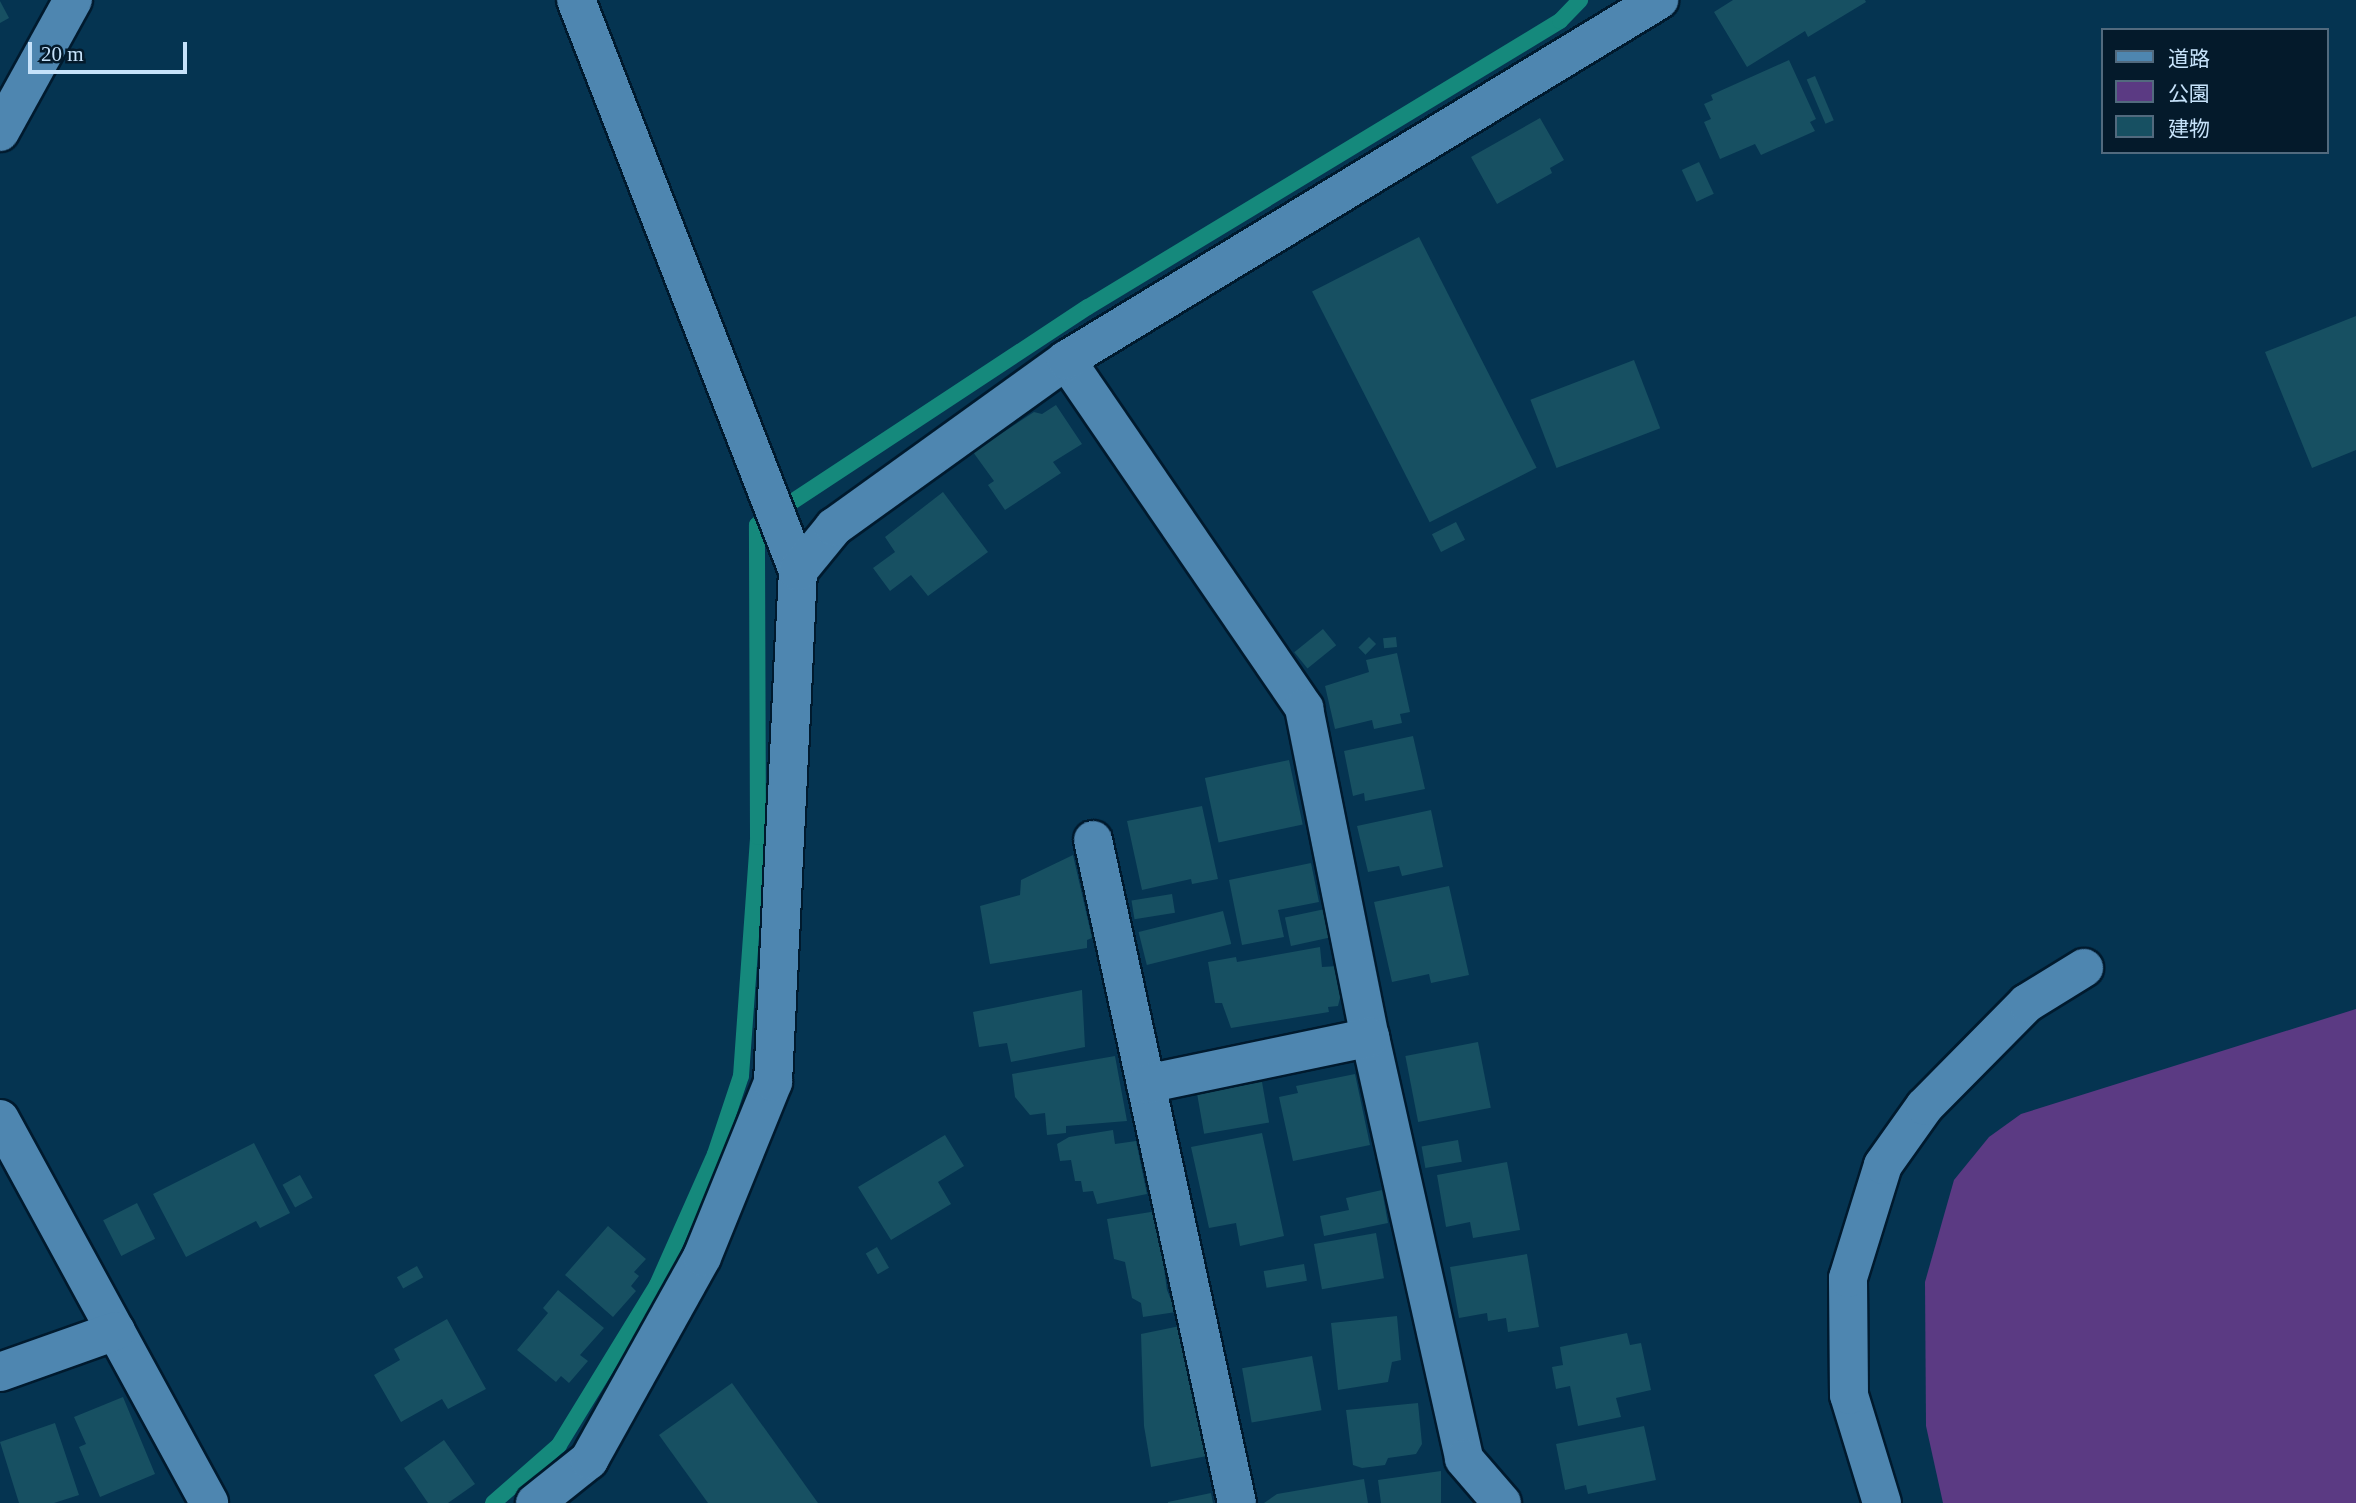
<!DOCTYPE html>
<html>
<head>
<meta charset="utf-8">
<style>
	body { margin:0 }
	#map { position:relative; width:2356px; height:1503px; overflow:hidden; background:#053451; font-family:"Times New Roman","Noto Sans JP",serif }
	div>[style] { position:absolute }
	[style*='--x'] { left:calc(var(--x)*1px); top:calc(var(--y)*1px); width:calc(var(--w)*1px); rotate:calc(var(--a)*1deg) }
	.green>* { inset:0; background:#5b3a83 }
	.stream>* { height:16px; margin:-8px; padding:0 8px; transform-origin:8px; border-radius:8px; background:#15897c }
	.building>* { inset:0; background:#175062; transform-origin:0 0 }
	.roads { filter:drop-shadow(2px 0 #001a2e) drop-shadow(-2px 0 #001a2e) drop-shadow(0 2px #001a2e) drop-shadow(0 -2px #001a2e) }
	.minor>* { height:38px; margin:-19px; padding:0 19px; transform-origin:19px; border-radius:19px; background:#4e86b0 }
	span { translate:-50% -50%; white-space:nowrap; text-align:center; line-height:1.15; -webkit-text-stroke:5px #041a2b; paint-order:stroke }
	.legend { position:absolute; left:2101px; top:28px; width:228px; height:126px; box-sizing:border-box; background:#041a2b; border:2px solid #526a7e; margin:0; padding:9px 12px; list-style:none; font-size:21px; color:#c6e2fa }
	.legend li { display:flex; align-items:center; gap:14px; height:35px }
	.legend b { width:35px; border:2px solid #526a7e }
	.scale { position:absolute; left:28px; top:42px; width:159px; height:32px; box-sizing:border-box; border:4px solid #c6e2fa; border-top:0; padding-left:9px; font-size:21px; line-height:24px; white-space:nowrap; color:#c6e2fa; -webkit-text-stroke:5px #041a2b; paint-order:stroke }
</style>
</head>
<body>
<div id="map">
	<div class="green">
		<div style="clip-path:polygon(2356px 1009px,2356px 1503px,1943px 1503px,1926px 1426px,1925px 1282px,1954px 1180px,1989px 1137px,2021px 1114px)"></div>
	</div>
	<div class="stream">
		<div style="--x:493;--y:1503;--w:88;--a:-41.3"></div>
		<div style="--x:559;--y:1445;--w:188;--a:-58.5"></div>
		<div style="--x:657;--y:1285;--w:143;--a:-66.1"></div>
		<div style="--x:715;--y:1154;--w:82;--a:-71.6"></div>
		<div style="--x:741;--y:1076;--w:240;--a:-85.9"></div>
		<div style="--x:758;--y:837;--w:312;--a:-90.2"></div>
		<div style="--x:757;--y:525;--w:396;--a:-33.4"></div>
		<div style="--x:1088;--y:307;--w:552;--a:-31.21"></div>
		<div style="--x:1560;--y:21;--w:29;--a:-46"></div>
	</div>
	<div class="building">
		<div style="clip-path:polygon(1733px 0,1865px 0,1866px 2px,1808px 37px,1805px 31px,1747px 67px,1714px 12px)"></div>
		<div style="clip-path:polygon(0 1px,9px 18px,0 23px)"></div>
		<div style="clip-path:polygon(1789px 60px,1816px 119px,1810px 122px,1815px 131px,1761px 155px,1755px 144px,1720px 159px,1704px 122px,1711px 119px,1704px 104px,1713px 100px,1711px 95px)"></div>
		<div style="left:1815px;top:76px;width:48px;height:9px;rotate:67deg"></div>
		<div style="clip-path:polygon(1540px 118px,1564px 160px,1550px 168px,1552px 173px,1497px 204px,1471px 157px)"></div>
		<div style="left:1699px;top:162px;width:35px;height:19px;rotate:65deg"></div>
		<div style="left:1419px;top:237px;width:259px;height:120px;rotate:63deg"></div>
		<div style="clip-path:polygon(2356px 316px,2356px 450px,2312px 468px,2265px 352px)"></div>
		<div style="left:1634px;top:360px;width:73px;height:111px;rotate:69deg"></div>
		<div style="clip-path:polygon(1056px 405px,1082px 444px,1053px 462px,1061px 473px,1005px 510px,988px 485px,994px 481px,973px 452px,1034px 412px,1042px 414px)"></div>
		<div style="clip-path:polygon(943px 492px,988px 552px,928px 596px,911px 575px,890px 591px,873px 568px,895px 552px,885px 537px)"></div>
		<div style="left:1456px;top:522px;width:20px;height:27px;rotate:63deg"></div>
		<div style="left:1323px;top:629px;width:21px;height:37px;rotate:51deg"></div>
		<div style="left:1369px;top:637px;width:10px;height:15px;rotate:45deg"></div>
		<div style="left:1396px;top:637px;width:10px;height:13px;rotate:84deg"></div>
		<div style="clip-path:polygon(1397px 653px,1410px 712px,1400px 714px,1402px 723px,1374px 729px,1372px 720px,1335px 729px,1325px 686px,1369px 672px,1366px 660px)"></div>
		<div style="clip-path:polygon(1413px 736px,1425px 789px,1365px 801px,1364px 793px,1353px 796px,1344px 751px)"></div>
		<div style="left:1289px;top:760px;width:66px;height:86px;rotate:78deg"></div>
		<div style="clip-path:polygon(1202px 806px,1218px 879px,1192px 884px,1191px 879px,1142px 890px,1127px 821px)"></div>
		<div style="clip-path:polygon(1431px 810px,1443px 867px,1402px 876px,1399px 866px,1368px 872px,1357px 826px)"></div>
		<div style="clip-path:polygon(1073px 855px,1092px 938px,1087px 940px,1087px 948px,990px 964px,980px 906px,1020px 895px,1021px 880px)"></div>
		<div style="clip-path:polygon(1311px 863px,1319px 902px,1278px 910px,1284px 937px,1242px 945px,1229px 880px)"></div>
		<div style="clip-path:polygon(1449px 886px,1469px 975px,1431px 983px,1429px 974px,1392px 982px,1374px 902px)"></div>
		<div style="left:1172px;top:894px;width:19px;height:41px;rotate:81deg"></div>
		<div style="left:1325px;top:909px;width:29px;height:41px;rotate:78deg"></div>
		<div style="left:1223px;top:911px;width:34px;height:87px;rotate:76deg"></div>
		<div style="clip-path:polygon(1320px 947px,1322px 967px,1338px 966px,1342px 990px,1338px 1006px,1328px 1007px,1329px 1012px,1231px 1028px,1222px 1003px,1215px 1003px,1208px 962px,1236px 957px,1237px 962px)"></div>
		<div style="clip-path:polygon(1082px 990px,1085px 1047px,1011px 1062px,1007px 1043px,979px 1047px,973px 1012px)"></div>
		<div style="left:1478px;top:1042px;width:67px;height:74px;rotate:79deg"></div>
		<div style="clip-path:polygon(1115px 1056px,1127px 1121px,1066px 1126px,1066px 1133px,1047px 1135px,1045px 1113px,1030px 1115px,1015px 1097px,1012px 1074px)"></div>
		<div style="clip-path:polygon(1355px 1074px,1370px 1145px,1293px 1161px,1279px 1097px,1298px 1093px,1296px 1086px)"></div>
		<div style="left:1262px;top:1082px;width:41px;height:66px;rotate:80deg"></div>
		<div style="clip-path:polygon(1113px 1130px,1115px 1144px,1136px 1141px,1147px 1194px,1097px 1204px,1093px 1191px,1083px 1192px,1081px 1181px,1075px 1181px,1071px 1160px,1060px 1161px,1057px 1144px,1069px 1137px)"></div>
		<div style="clip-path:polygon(1262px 1133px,1284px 1236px,1240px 1246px,1236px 1223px,1209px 1228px,1191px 1147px)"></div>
		<div style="clip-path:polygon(945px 1135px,964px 1166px,938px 1182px,951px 1204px,891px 1240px,858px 1187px)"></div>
		<div style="left:1458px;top:1140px;width:22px;height:37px;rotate:80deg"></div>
		<div style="clip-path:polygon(254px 1143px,290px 1213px,260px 1228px,256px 1221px,186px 1257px,153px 1194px)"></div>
		<div style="clip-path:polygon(1507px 1162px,1520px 1230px,1473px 1238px,1470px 1222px,1446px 1227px,1437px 1175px)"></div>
		<div style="left:300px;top:1175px;width:26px;height:20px;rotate:61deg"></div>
		<div style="clip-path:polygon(1382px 1190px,1388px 1223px,1324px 1236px,1320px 1216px,1349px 1210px,1346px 1198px)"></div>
		<div style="left:137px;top:1203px;width:40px;height:38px;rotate:63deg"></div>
		<div style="clip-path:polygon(1157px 1211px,1168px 1267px,1164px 1268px,1167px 1290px,1176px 1312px,1143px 1317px,1141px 1303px,1132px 1298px,1125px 1262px,1114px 1259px,1107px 1219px)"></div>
		<div style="clip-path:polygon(608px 1226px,646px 1259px,634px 1272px,639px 1276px,631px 1286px,636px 1291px,613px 1317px,565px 1275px)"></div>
		<div style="left:1376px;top:1233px;width:46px;height:63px;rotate:80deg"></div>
		<div style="left:877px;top:1247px;width:24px;height:13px;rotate:60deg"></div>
		<div style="clip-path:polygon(1527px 1254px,1539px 1327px,1508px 1332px,1506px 1318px,1488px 1321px,1487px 1313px,1459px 1318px,1450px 1267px)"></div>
		<div style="left:1304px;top:1264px;width:17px;height:41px;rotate:80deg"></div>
		<div style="left:417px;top:1266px;width:13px;height:23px;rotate:61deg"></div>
		<div style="clip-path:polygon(558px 1290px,604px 1328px,580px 1355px,588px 1361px,569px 1383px,561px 1376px,556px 1382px,517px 1350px,548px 1313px,543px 1308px)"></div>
		<div style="clip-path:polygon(1397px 1316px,1401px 1360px,1392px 1362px,1388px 1382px,1338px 1390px,1331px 1323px)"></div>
		<div style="clip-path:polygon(447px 1319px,486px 1389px,448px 1409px,442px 1399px,401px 1422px,374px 1375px,400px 1360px,394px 1349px)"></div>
		<div style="clip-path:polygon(1180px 1326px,1207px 1456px,1151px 1467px,1144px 1426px,1141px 1334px)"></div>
		<div style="clip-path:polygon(1627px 1333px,1630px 1345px,1641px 1343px,1651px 1390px,1616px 1398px,1621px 1417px,1578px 1426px,1570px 1386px,1556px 1389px,1552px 1367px,1563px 1365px,1560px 1347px)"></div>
		<div style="left:1312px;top:1356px;width:55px;height:71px;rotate:80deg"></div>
		<div style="clip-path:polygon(732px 1383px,818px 1503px,708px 1503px,659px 1435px)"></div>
		<div style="clip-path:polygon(123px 1397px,155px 1474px,100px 1497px,79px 1447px,86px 1444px,74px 1417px)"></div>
		<div style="clip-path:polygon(1418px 1403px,1422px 1444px,1416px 1454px,1388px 1458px,1385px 1465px,1362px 1468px,1353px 1465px,1346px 1410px)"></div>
		<div style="clip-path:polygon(55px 1423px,79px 1495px,54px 1503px,19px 1503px,0 1442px)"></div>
		<div style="clip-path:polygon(1644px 1426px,1656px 1480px,1588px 1494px,1586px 1485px,1565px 1490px,1556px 1444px)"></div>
		<div style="clip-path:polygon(444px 1440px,475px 1484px,448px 1503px,428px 1503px,404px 1468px)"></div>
		<div style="clip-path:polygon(1441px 1471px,1441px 1503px,1381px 1503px,1378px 1480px)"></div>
		<div style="clip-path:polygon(1364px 1479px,1368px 1503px,1264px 1503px,1277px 1494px)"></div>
		<div style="clip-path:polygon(1211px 1493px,1213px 1503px,1168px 1503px,1168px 1502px)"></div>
	</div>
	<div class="roads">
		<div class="minor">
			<div style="--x:576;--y:0;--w:613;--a:68.75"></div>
			<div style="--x:0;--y:132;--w:151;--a:-61.1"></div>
			<div style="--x:1066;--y:360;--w:422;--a:55.6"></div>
			<div style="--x:1304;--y:708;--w:336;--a:78.7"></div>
			<div style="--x:1370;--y:1037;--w:432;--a:77.4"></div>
			<div style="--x:1464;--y:1459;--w:58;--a:49.2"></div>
			<div style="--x:1093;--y:840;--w:678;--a:77.75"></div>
			<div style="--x:1146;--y:1084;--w:229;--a:-11.8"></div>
			<div style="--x:0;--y:1119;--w:437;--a:61.4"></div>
			<div style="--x:0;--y:1372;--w:123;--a:-19.5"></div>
			<div style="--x:535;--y:1503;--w:69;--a:-38.5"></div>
			<div style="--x:589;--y:1460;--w:232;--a:-60.9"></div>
			<div style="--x:702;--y:1257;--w:189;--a:-67.9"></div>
			<div style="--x:773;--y:1082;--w:512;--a:-87.2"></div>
			<div style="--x:798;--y:571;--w:57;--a:-50.7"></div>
			<div style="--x:834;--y:527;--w:286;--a:-35.7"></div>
			<div style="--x:1066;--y:360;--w:694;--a:-31.26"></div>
			<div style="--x:1882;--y:1503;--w:113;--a:-107"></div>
			<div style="--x:1849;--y:1395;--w:117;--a:-90.5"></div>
			<div style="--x:1848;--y:1278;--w:118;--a:-72.8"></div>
			<div style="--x:1883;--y:1165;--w:72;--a:-54.6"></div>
			<div style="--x:1925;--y:1106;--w:145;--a:-45.3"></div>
			<div style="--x:2027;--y:1003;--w:67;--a:-31.6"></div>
		</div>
	</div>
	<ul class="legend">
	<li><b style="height:9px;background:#4e86b0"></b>道路</li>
	<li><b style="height:19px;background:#5b3a83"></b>公園</li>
	<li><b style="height:19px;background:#175062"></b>建物</li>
	</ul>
	<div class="scale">20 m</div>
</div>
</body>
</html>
